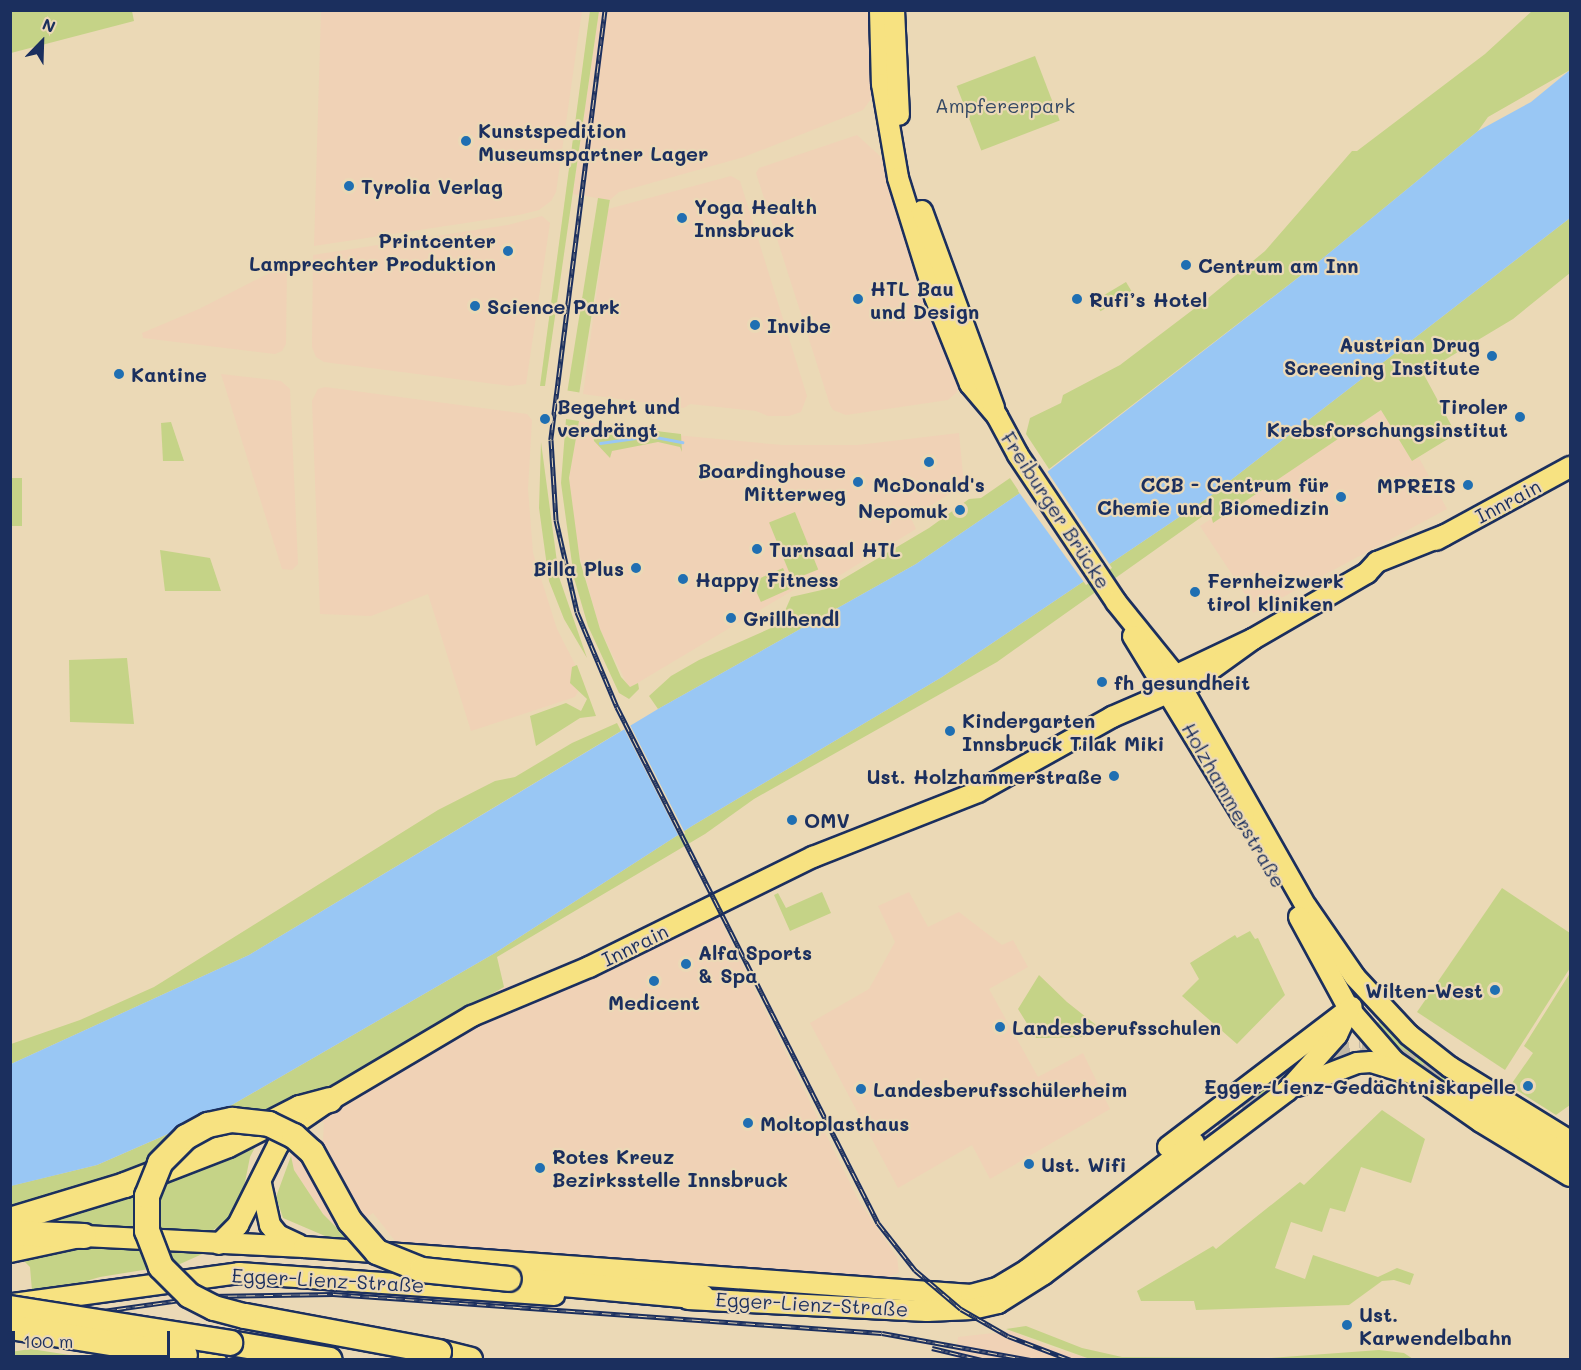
<!DOCTYPE html>
<html>
<head>
<meta charset="utf-8">
<style>
	body { margin:0 }
	#map { position:relative; width:1581px; height:1370px; overflow:hidden; background:#ebd9b6; font-family:Mali,sans-serif }
	div>[style] { position:absolute }
	[style*='--x'] { left:calc(var(--x)*1px); top:calc(var(--y)*1px); width:calc(var(--w)*1px); rotate:calc(var(--a)*1deg) }
	.built>* { inset:0; background:#f0d2b6 }
	.green>* { inset:0; background:#c5d387; transform-origin:0 0 }
	.water>* { inset:0; background:#99c7f4 }
	.pier>* { inset:0; background:#ebd9b6; transform-origin:0 0 }
	.stream>* { height:3px; margin:-1.5px; padding:0 1.5px; transform-origin:1.5px; border-radius:1.5px; background:#99c7f4 }
	.major-tunnel>* { height:20px; margin-top:-10px; transform-origin:0; background:repeating-linear-gradient(90deg,#c1b7a4 0 20px,transparent 0 30px) }
	.roads { filter:drop-shadow(2px 0 #1b2f5e) drop-shadow(-2px 0 #1b2f5e) drop-shadow(0 2px #1b2f5e) drop-shadow(0 -2px #1b2f5e) }
	.major>* { height:20px; margin:-10px; padding:0 10px; transform-origin:10px; border-radius:10px; background:#f7e281 }
	.highway>* { height:24px; margin:-12px; padding:0 12px; transform-origin:12px; border-radius:12px; background:#f7e281 }
	.rail>* { height:5px; margin-top:-2.5px; transform-origin:0; background:repeating-linear-gradient(90deg,#ebd9b6 0 9px,#1b2f5e 0 18px); box-sizing:border-box; border-block:2px solid #1b2f5e }
	.bridges { filter:drop-shadow(2px 0 #1b2f5e) drop-shadow(-2px 0 #1b2f5e) drop-shadow(0 2px #1b2f5e) drop-shadow(0 -2px #1b2f5e) }
	.highway-bridge>* { height:24px; margin:-12px; padding:0 12px; transform-origin:12px; border-radius:12px; background:#f7e281 }
	.dots>* { width:16px; height:16px; translate:-50% -50%; box-sizing:border-box; border:3px solid #ebd9b6; border-radius:50% }
	span { translate:-50% -50%; white-space:nowrap; text-align:center; line-height:1.15; -webkit-text-stroke:4.5px #ebd9b6; paint-order:stroke }
	.park-label { font-size:20px; color:#344864 }
	.poi-label { font-size:20px; color:#1b2f5e; font-weight:700 }
	.left { translate:0 -50%; text-align:left }
	.right { translate:-100% -50%; text-align:right }
	.street-label { font-size:20px; color:#1b2f5e }
	.frame { position:absolute; inset:0; border:12px solid #1b2f5e; pointer-events:none }
	.north { position:absolute; left:12px; top:12px; width:60px; height:60px; -webkit-text-stroke:4px #ebd9b6; paint-order:stroke; rotate:23deg; font-size:16px; font-weight:700; line-height:24px; text-align:center; color:#1b2f5e }
	.north::after { content:''; display:block; margin:auto; width:21px; height:27px; background:#1b2f5e; clip-path:polygon(50% 0,100% 100%,50% 72%,0 100%) }
	.scale { position:absolute; left:12px; top:1331px; width:158px; height:27px; box-sizing:border-box; border:3px solid #1b2f5e; border-top:0; padding-left:8px; font-size:18px; line-height:21px; white-space:nowrap; color:#1b2f5e; -webkit-text-stroke:4px #ebd9b6; paint-order:stroke }
</style>
</head>
<body>
<div id="map">
	<div class="built">
		<div style="clip-path:polygon(321px 11px,582px 11px,556px 192px,551px 201px,539px 210px,519px 215px,314px 246px)"></div>
		<div style="clip-path:polygon(599px 11px,874px 11px,871px 99px,863px 110px,744px 157px,619px 192px,610px 200px,573px 194px)"></div>
		<div style="clip-path:polygon(857px 135px,881px 157px,887px 168px,958px 380px,957px 392px,948px 400px,846px 415px,833px 410px,830px 405px,756px 173px,759px 168px)"></div>
		<div style="clip-path:polygon(731px 176px,740px 181px,807px 396px,801px 412px,789px 416px,768px 416px,756px 411px,690px 404px,684px 408px,583px 394px,608px 209px)"></div>
		<div style="clip-path:polygon(542px 216px,550px 223px,526px 384px,510px 386px,324px 362px,316px 357px,312px 347px,313px 255px,508px 225px)"></div>
		<div style="clip-path:polygon(287px 264px,286px 344px,282px 351px,275px 354px,143px 338px,142px 333px,199px 309px)"></div>
		<div style="clip-path:polygon(221px 374px,281px 381px,290px 389px,298px 564px,292px 570px,282px 569px)"></div>
		<div style="clip-path:polygon(325px 387px,527px 414px,532px 420px,528px 489px,533px 553px,557px 629px,584px 682px,575px 697px,471px 731px,428px 594px,371px 616px,320px 614px,312px 401px,318px 389px)"></div>
		<div style="clip-path:polygon(1382px 410px,1412px 461px,1419px 458px,1447px 509px,1253px 613px,1247px 597px,1200px 526px)"></div>
		<div style="clip-path:polygon(579px 421px,664px 434px,782px 445px,858px 445px,959px 433px,964px 485px,911px 518px,916px 529px,827px 583px,822px 573px,629px 688px,600px 629px,573px 532px,569px 478px)"></div>
		<div style="clip-path:polygon(909px 892px,928px 927px,959px 912px,1002px 945px,1013px 940px,1028px 967px,989px 989px,1038px 1077px,1083px 1053px,1110px 1109px,990px 1179px,972px 1145px,898px 1188px,810px 1023px,869px 989px,895px 942px,878px 906px)"></div>
		<div style="clip-path:polygon(709px 897px,859px 1201px,897px 1257px,899px 1273px,879px 1281px,705px 1274px,453px 1249px,396px 1242px,373px 1213px,343px 1234px,323px 1214px,294px 1170px,291px 1156px,309px 1132px,323px 1141px,324px 1123px,301px 1102px,504px 987px,543px 979px)"></div>
		<div style="clip-path:polygon(1011px 1331px,1050px 1347px,1090px 1359px,955px 1360px,958px 1337px)"></div>
	</div>
	<div class="green">
		<div style="clip-path:polygon(10px 11px,132px 11px,134px 21px,11px 53px)"></div>
		<div style="clip-path:polygon(590px 11px,599px 11px,545px 386px,540px 386px)"></div>
		<div style="clip-path:polygon(1532px 11px,1570px 11px,1570px 70px,1488px 117px,1478px 131px,1317px 263px,1049px 469px,1026px 434px,1030px 418px,1061px 403px,1063px 395px,1120px 365px,1207px 299px,1265px 251px,1352px 151px,1357px 151px,1485px 54px)"></div>
		<div style="left:1035px;top:56px;width:69px;height:84px;rotate:69deg"></div>
		<div style="left:598px;top:198px;width:12px;height:195px;rotate:9deg"></div>
		<div style="clip-path:polygon(1570px 218px,1570px 273px,1513px 319px,1423px 373px,1456px 434px,1412px 461px,1381px 410px,1213px 523px,1210px 511px,997px 662px,754px 799px,705px 834px,497px 957px,504px 987px,301px 1102px,121px 1180px,11px 1211px,10px 1186px,97px 1165px,225px 1109px,495px 953px,692px 826px,942px 677px,1209px 497px)"></div>
		<div style="left:1126px;top:282px;width:12px;height:37px;rotate:59deg"></div>
		<div style="clip-path:polygon(566px 419px,579px 421px,569px 478px,580px 561px,600px 629px,621px 677px,630px 687px,638px 683px,639px 689px,629px 699px,619px 693px,588px 626px,574px 578px,561px 483px)"></div>
		<div style="clip-path:polygon(171px 422px,184px 461px,163px 461px,161px 423px)"></div>
		<div style="clip-path:polygon(598px 424px,681px 434px,682px 452px,680px 447px,658px 442px,612px 451px,610px 458px,594px 441px,593px 433px)"></div>
		<div style="clip-path:polygon(541px 442px,559px 577px,587px 658px,564px 619px,549px 581px,539px 508px)"></div>
		<div style="left:10px;top:478px;width:12px;height:48px"></div>
		<div style="clip-path:polygon(1010px 478px,1020px 493px,916px 564px,658px 709px,649px 696px,671px 676px,699px 660px,787px 621px,784px 613px,791px 597px,826px 589px,929px 528px,969px 499px,981px 498px)"></div>
		<div style="left:795px;top:512px;width:62px;height:28px;rotate:68deg"></div>
		<div style="clip-path:polygon(160px 550px,210px 558px,221px 591px,165px 591px)"></div>
		<div style="left:783px;top:568px;width:22px;height:34px;rotate:66deg"></div>
		<div style="clip-path:polygon(127px 658px,134px 724px,70px 722px,69px 660px)"></div>
		<div style="clip-path:polygon(577px 665px,596px 716px,580px 718px,536px 746px,530px 716px,566px 703px,581px 711px,587px 699px,570px 683px,572px 667px)"></div>
		<div style="clip-path:polygon(617px 723px,621px 731px,249px 955px,11px 1064px,11px 1044px,80px 1020px,154px 987px,438px 810px,495px 781px,515px 777px,572px 743px)"></div>
		<div style="clip-path:polygon(1502px 888px,1570px 933px,1570px 968px,1505px 1070px,1417px 1012px)"></div>
		<div style="clip-path:polygon(822px 892px,831px 913px,790px 931px,774px 895px,778px 893px,786px 908px)"></div>
		<div style="clip-path:polygon(1250px 931px,1255px 939px,1258px 938px,1285px 995px,1237px 1044px,1182px 996px,1199px 979px,1190px 963px,1235px 935px,1237px 938px)"></div>
		<div style="clip-path:polygon(1570px 973px,1570px 1105px,1556px 1115px,1510px 1086px,1533px 1053px,1524px 1046px)"></div>
		<div style="clip-path:polygon(1039px 975px,1067px 1002px,1101px 1029px,1085px 1037px,1036px 1038px,1018px 1009px)"></div>
		<div style="clip-path:polygon(1382px 1019px,1461px 1083px,1454px 1097px,1422px 1075px,1372px 1028px)"></div>
		<div style="clip-path:polygon(1333px 1023px,1301px 1063px,1274px 1088px,1250px 1103px,1242px 1101px)"></div>
		<div style="clip-path:polygon(1382px 1110px,1425px 1139px,1411px 1183px,1361px 1167px,1345px 1212px,1330px 1208px,1322px 1232px,1291px 1222px,1275px 1268px,1305px 1279px,1313px 1255px,1378px 1277px,1397px 1268px,1414px 1274px,1410px 1285px,1394px 1280px,1382px 1281px,1349px 1305px,1196px 1310px,1194px 1301px,1141px 1301px,1137px 1291px,1213px 1246px,1216px 1249px,1300px 1182px,1304px 1185px)"></div>
		<div style="clip-path:polygon(260px 1138px,250px 1157px,241px 1202px,227px 1221px,210px 1232px,16px 1226px)"></div>
		<div style="clip-path:polygon(291px 1156px,294px 1170px,323px 1214px,360px 1251px,283px 1218px,276px 1197px)"></div>
		<div style="clip-path:polygon(103px 1243px,209px 1251px,180px 1264px,100px 1277px,48px 1292px,32px 1291px,30px 1267px,20px 1257px,55px 1248px)"></div>
		<div style="clip-path:polygon(1026px 1326px,1082px 1348px,1122px 1357px,1269px 1358px,1379px 1350px,1404px 1353px,1413px 1359px,1090px 1359px,1006px 1329px)"></div>
		<div style="clip-path:polygon(30px 1349px,31px 1349px,95px 1359px,11px 1359px,11px 1352px)"></div>
	</div>
	<div class="water">
		<div style="clip-path:polygon(1570px 70px,1570px 218px,1209px 497px,942px 677px,692px 826px,495px 953px,225px 1109px,97px 1165px,11px 1186px,11px 1064px,249px 955px,658px 709px,916px 564px,1020px 493px,1317px 263px,1478px 131px,1531px 102px)"></div>
	</div>
	<div class="pier">
		<div style="clip-path:polygon(1045px 468px,1112px 568px,1086px 585px,1018px 491px)"></div>
		<div style="left:629px;top:723px;width:124px;height:7px;rotate:63deg"></div>
	</div>
	<div class="stream">
		<div style="--x:600;--y:443;--w:50;--a:-8"></div>
		<div style="--x:650;--y:436;--w:33;--a:11"></div>
	</div>
	<div class="major-tunnel">
		<div style="--x:1194;--y:1143;--w:112;--a:-36.3"></div>
		<div style="--x:1284;--y:1077;--w:51;--a:-26.6"></div>
		<div style="--x:1330;--y:1054;--w:31;--a:-6"></div>
		<div style="--x:1361;--y:1051;--w:33;--a:9"></div>
		<div style="--x:1394;--y:1056;--w:74;--a:28.3"></div>
	</div>
	<div class="roads">
		<div class="major">
			<div style="--x:880;--y:10;--w:74;--a:88.5"></div>
			<div style="--x:882;--y:84;--w:95;--a:80.3"></div>
			<div style="--x:898;--y:178;--w:125;--a:72.7"></div>
			<div style="--x:935;--y:297;--w:94;--a:68.1"></div>
			<div style="--x:970;--y:384;--w:42;--a:49.8"></div>
			<div style="--x:997;--y:416;--w:44;--a:61.7"></div>
			<div style="--x:1018;--y:455;--w:177;--a:56.3"></div>
			<div style="--x:1116;--y:602;--w:92;--a:51.1"></div>
			<div style="--x:1174;--y:674;--w:267;--a:60.4"></div>
			<div style="--x:1306;--y:906;--w:86;--a:55.4"></div>
			<div style="--x:1355;--y:977;--w:79;--a:47"></div>
			<div style="--x:1409;--y:1035;--w:52;--a:38"></div>
			<div style="--x:1450;--y:1067;--w:141;--a:31.7"></div>
			<div style="--x:894;--y:10;--w:105;--a:87.3"></div>
			<div style="--x:922;--y:211;--w:210;--a:69.9"></div>
			<div style="--x:1436;--y:540;--w:153;--a:-28.6"></div>
			<div style="--x:1133;--y:636;--w:213;--a:58.6"></div>
			<div style="--x:1164;--y:681;--w:98;--a:-25.3"></div>
			<div style="--x:1253;--y:639;--w:132;--a:-30.1"></div>
			<div style="--x:1367;--y:573;--w:15;--a:-48"></div>
			<div style="--x:1377;--y:562;--w:73;--a:-21.7"></div>
			<div style="--x:1299;--y:917;--w:105;--a:61.5"></div>
			<div style="--x:1349;--y:1009;--w:69;--a:49.1"></div>
			<div style="--x:1394;--y:1061;--w:106;--a:35"></div>
			<div style="--x:1481;--y:1122;--w:104;--a:31.2"></div>
			<div style="--x:1297;--y:1086;--w:64;--a:-21"></div>
			<div style="--x:1357;--y:1063;--w:14;--a:-4"></div>
			<div style="--x:1371;--y:1062;--w:34;--a:17"></div>
			<div style="--x:1459;--y:1091;--w:130;--a:31.1"></div>
			<div style="--x:1168;--y:1147;--w:231;--a:-37.3"></div>
			<div style="--x:261;--y:1184;--w:42;--a:77.6"></div>
			<div style="--x:270;--y:1225;--w:13;--a:51"></div>
			<div style="--x:278;--y:1235;--w:23;--a:25"></div>
			<div style="--x:219;--y:1244;--w:27;--a:-45"></div>
			<div style="--x:238;--y:1225;--w:89;--a:-63.4"></div>
			<div style="--x:278;--y:1145;--w:24;--a:-54"></div>
			<div style="--x:292;--y:1126;--w:46;--a:-34.4"></div>
			<div style="--x:330;--y:1100;--w:165;--a:-30.6"></div>
			<div style="--x:472;--y:1016;--w:127;--a:-22.7"></div>
			<div style="--x:589;--y:967;--w:250;--a:-26.2"></div>
			<div style="--x:813;--y:857;--w:177;--a:-21.5"></div>
			<div style="--x:978;--y:792;--w:154;--a:-29.2"></div>
			<div style="--x:1112;--y:717;--w:90;--a:-23.4"></div>
			<div style="--x:1195;--y:681;--w:72;--a:-35.9"></div>
			<div style="--x:10;--y:1252;--w:76;--a:-12.2"></div>
			<div style="--x:84;--y:1236;--w:220;--a:2.9"></div>
			<div style="--x:304;--y:1247;--w:669;--a:4.12"></div>
			<div style="--x:971;--y:1295;--w:27;--a:-15"></div>
			<div style="--x:997;--y:1288;--w:35;--a:-31"></div>
			<div style="--x:1027;--y:1270;--w:210;--a:-37.3"></div>
			<div style="--x:688;--y:1299;--w:239;--a:2.9"></div>
			<div style="--x:927;--y:1311;--w:45;--a:-2.5"></div>
			<div style="--x:972;--y:1309;--w:27;--a:-13"></div>
			<div style="--x:998;--y:1303;--w:54;--a:-32.2"></div>
			<div style="--x:1044;--y:1274;--w:304;--a:-37"></div>
			<div style="--x:1287;--y:1091;--w:75;--a:-48.2"></div>
			<div style="--x:1337;--y:1035;--w:29;--a:-65"></div>
			<div style="--x:13;--y:1304;--w:228;--a:-7.8"></div>
			<div style="--x:239;--y:1273;--w:316;--a:4"></div>
		</div>
		<div class="highway">
			<div style="--x:10;--y:1220;--w:120;--a:-16.9"></div>
			<div style="--x:125;--y:1185;--w:110;--a:-21.2"></div>
			<div style="--x:228;--y:1145;--w:81;--a:-27.2"></div>
			<div style="--x:300;--y:1108;--w:31;--a:-15"></div>
			<div style="--x:10;--y:1233;--w:74;--a:2.3"></div>
			<div style="--x:509;--y:1279;--w:194;--a:5.3"></div>
			<div style="--x:230;--y:1343;--w:101;--a:9.6"></div>
			<div style="--x:439;--y:1352;--w:32;--a:14"></div>
			<div style="--x:185;--y:1355;--w:29;--a:10"></div>
		</div>
	</div>
	<div class="rail">
		<div style="--x:605;--y:10;--w:433;--a:97.2"></div>
		<div style="--x:551;--y:440;--w:80;--a:86.4"></div>
		<div style="--x:556;--y:520;--w:94;--a:77.1"></div>
		<div style="--x:577;--y:612;--w:103;--a:67.2"></div>
		<div style="--x:617;--y:707;--w:578;--a:63.17"></div>
		<div style="--x:878;--y:1223;--w:60;--a:51.8"></div>
		<div style="--x:915;--y:1270;--w:60;--a:40.3"></div>
		<div style="--x:961;--y:1309;--w:54;--a:29.9"></div>
		<div style="--x:1008;--y:1336;--w:67;--a:20.9"></div>
		<div style="--x:10;--y:1324;--w:202;--a:-8"></div>
		<div style="--x:210;--y:1296;--w:123;--a:-0.9"></div>
		<div style="--x:333;--y:1294;--w:550;--a:4.06"></div>
		<div style="--x:882;--y:1333;--w:151;--a:10.3"></div>
		<div style="--x:932;--y:1348;--w:51;--a:13.5"></div>
	</div>
	<div class="bridges">
		<div class="highway-bridge">
			<div style="--x:10;--y:1308;--w:223;--a:9"></div>
			<div style="--x:10;--y:1327;--w:177;--a:9.1"></div>
			<div style="--x:439;--y:1352;--w:198;--a:-169.5"></div>
			<div style="--x:244;--y:1316;--w:31;--a:-165"></div>
			<div style="--x:214;--y:1308;--w:28;--a:-153"></div>
			<div style="--x:189;--y:1295;--w:40;--a:-135"></div>
			<div style="--x:161;--y:1267;--w:39;--a:-111"></div>
			<div style="--x:147;--y:1231;--w:35;--a:-90"></div>
			<div style="--x:147;--y:1196;--w:35;--a:-68"></div>
			<div style="--x:160;--y:1163;--w:37;--a:-45"></div>
			<div style="--x:186;--y:1137;--w:25;--a:-29"></div>
			<div style="--x:208;--y:1125;--w:25;--a:-12"></div>
			<div style="--x:232;--y:1120;--w:37;--a:6"></div>
			<div style="--x:269;--y:1124;--w:28;--a:26"></div>
			<div style="--x:294;--y:1136;--w:24;--a:42"></div>
			<div style="--x:312;--y:1152;--w:79;--a:61.2"></div>
			<div style="--x:350;--y:1221;--w:41;--a:48.9"></div>
			<div style="--x:377;--y:1252;--w:48;--a:21.8"></div>
			<div style="--x:422;--y:1270;--w:87;--a:5.9"></div>
		</div>
	</div>
	<div class="dots">
		<div style="left:466px;top:141px;background:#1f6fb2"></div>
		<div style="left:349px;top:186px;background:#1f6fb2"></div>
		<div style="left:682px;top:218px;background:#1f6fb2"></div>
		<div style="left:508px;top:251px;background:#1f6fb2"></div>
		<div style="left:1186px;top:265px;background:#1f6fb2"></div>
		<div style="left:858px;top:299px;background:#1f6fb2"></div>
		<div style="left:1077px;top:299px;background:#1f6fb2"></div>
		<div style="left:475px;top:306px;background:#1f6fb2"></div>
		<div style="left:755px;top:325px;background:#1f6fb2"></div>
		<div style="left:1492px;top:356px;background:#1f6fb2"></div>
		<div style="left:119px;top:374px;background:#1f6fb2"></div>
		<div style="left:1520px;top:417px;background:#1f6fb2"></div>
		<div style="left:545px;top:419px;background:#1f6fb2"></div>
		<div style="left:929px;top:462px;background:#1f6fb2"></div>
		<div style="left:858px;top:482px;background:#1f6fb2"></div>
		<div style="left:1468px;top:485px;background:#1f6fb2"></div>
		<div style="left:1341px;top:497px;background:#1f6fb2"></div>
		<div style="left:960px;top:510px;background:#1f6fb2"></div>
		<div style="left:757px;top:549px;background:#1f6fb2"></div>
		<div style="left:636px;top:568px;background:#1f6fb2"></div>
		<div style="left:683px;top:579px;background:#1f6fb2"></div>
		<div style="left:1195px;top:592px;background:#1f6fb2"></div>
		<div style="left:731px;top:618px;background:#1f6fb2"></div>
		<div style="left:1102px;top:682px;background:#1f6fb2"></div>
		<div style="left:950px;top:731px;background:#1f6fb2"></div>
		<div style="left:1114px;top:776px;background:#1f6fb2"></div>
		<div style="left:792px;top:820px;background:#1f6fb2"></div>
		<div style="left:686px;top:964px;background:#1f6fb2"></div>
		<div style="left:654px;top:981px;background:#1f6fb2"></div>
		<div style="left:1495px;top:990px;background:#1f6fb2"></div>
		<div style="left:1000px;top:1027px;background:#1f6fb2"></div>
		<div style="left:1528px;top:1086px;background:#1f6fb2"></div>
		<div style="left:861px;top:1089px;background:#1f6fb2"></div>
		<div style="left:748px;top:1123px;background:#1f6fb2"></div>
		<div style="left:1029px;top:1164px;background:#1f6fb2"></div>
		<div style="left:540px;top:1168px;background:#1f6fb2"></div>
		<div style="left:1347px;top:1325px;background:#1f6fb2"></div>
	</div>
	<div class="park-label">
		<span style="left:1005px;top:105px">Ampfererpark</span>
	</div>
	<div class="poi-label">
		<span class="left" style="left:478px;top:142px">Kunstspedition<br>Museumspartner Lager</span>
		<span class="left" style="left:361px;top:186px">Tyrolia Verlag</span>
		<span class="left" style="left:694px;top:218px">Yoga Health<br>Innsbruck</span>
		<span class="right" style="left:496px;top:252px">Printcenter<br>Lamprechter Produktion</span>
		<span class="left" style="left:1198px;top:265px">Centrum am Inn</span>
		<span class="left" style="left:870px;top:300px">HTL Bau<br>und Design</span>
		<span class="left" style="left:1089px;top:299px">Rufi’s Hotel</span>
		<span class="left" style="left:487px;top:306px">Science Park</span>
		<span class="left" style="left:767px;top:325px">Invibe</span>
		<span class="right" style="left:1480px;top:356px">Austrian Drug<br>Screening Institute</span>
		<span class="left" style="left:131px;top:374px">Kantine</span>
		<span class="right" style="left:1508px;top:418px">Tiroler<br>Krebsforschungsinstitut</span>
		<span class="left" style="left:557px;top:418px">Begehrt und<br>verdrängt</span>
		<span class="right" style="left:846px;top:482px">Boardinghouse<br>Mitterweg</span>
		<span style="left:929px;top:484px">McDonald's</span>
		<span class="right" style="left:1329px;top:496px">CCB - Centrum für<br>Chemie und Biomedizin</span>
		<span class="right" style="left:1456px;top:485px">MPREIS</span>
		<span class="right" style="left:948px;top:510px">Nepomuk</span>
		<span class="left" style="left:769px;top:549px">Turnsaal HTL</span>
		<span class="right" style="left:624px;top:568px">Billa Plus</span>
		<span class="left" style="left:695px;top:579px">Happy Fitness</span>
		<span class="left" style="left:1207px;top:592px">Fernheizwerk<br>tirol kliniken</span>
		<span class="left" style="left:743px;top:618px">Grillhendl</span>
		<span class="left" style="left:1114px;top:682px">fh gesundheit</span>
		<span class="left" style="left:962px;top:732px">Kindergarten<br>Innsbruck Tilak Miki</span>
		<span class="right" style="left:1102px;top:776px">Ust. Holzhammerstraße</span>
		<span class="left" style="left:804px;top:820px">OMV</span>
		<span class="left" style="left:698px;top:964px">Alfa Sports<br>&amp; Spa</span>
		<span class="right" style="left:1483px;top:990px">Wilten-West</span>
		<span style="left:654px;top:1002px">Medicent</span>
		<span class="left" style="left:1012px;top:1027px">Landesberufsschulen</span>
		<span class="right" style="left:1516px;top:1086px">Egger-Lienz-Gedächtniskapelle</span>
		<span class="left" style="left:873px;top:1089px">Landesberufsschülerheim</span>
		<span class="left" style="left:760px;top:1123px">Moltoplasthaus</span>
		<span class="left" style="left:552px;top:1168px">Rotes Kreuz<br>Bezirksstelle Innsbruck</span>
		<span class="left" style="left:1041px;top:1164px">Ust. Wifi</span>
		<span class="left" style="left:1359px;top:1326px">Ust.<br>Karwendelbahn</span>
	</div>
	<div class="street-label">
		<span style="left:1508px;top:501px;rotate:-28deg">Innrain</span>
		<span style="left:1056px;top:510px;rotate:57deg">Freiburger Brücke</span>
		<span style="left:1234px;top:805px;rotate:60deg">Holzhammerstraße</span>
		<span style="left:635px;top:945px;rotate:-26deg">Innrain</span>
		<span style="left:328px;top:1280px;rotate:3deg">Egger-Lienz-Straße</span>
		<span style="left:812px;top:1304px;rotate:3deg">Egger-Lienz-Straße</span>
	</div>
	<div class="frame"></div>
	<div class="north">N</div>
	<div class="scale">100 m</div>
</div>
</body>
</html>
